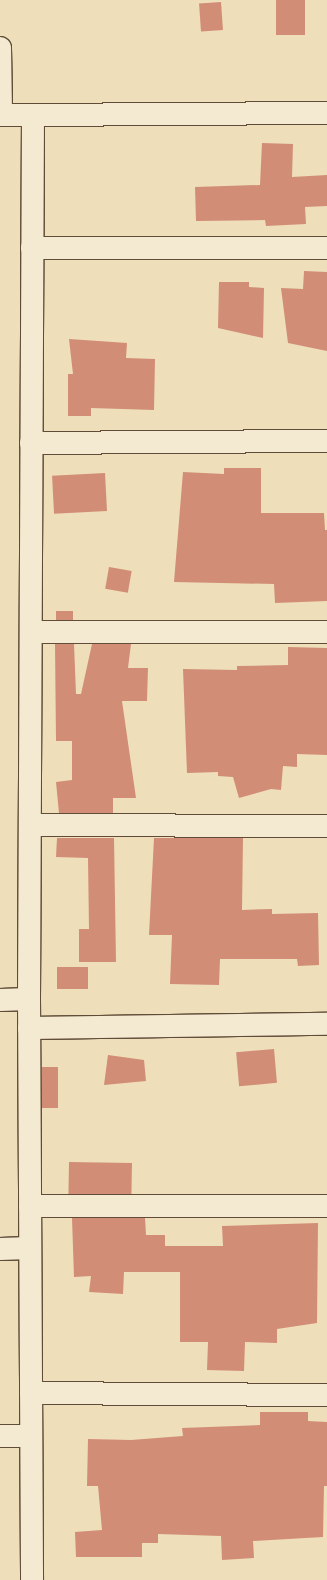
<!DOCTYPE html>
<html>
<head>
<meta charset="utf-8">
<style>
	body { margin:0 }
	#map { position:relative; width:327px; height:1580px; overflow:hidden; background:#eedeba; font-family:"IM FELL French Canon",serif }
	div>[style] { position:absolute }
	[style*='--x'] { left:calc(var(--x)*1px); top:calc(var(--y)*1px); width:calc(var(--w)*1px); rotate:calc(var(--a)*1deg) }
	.building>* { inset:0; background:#d28d76; transform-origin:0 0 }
	.roads { filter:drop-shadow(1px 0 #604c38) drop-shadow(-1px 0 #604c38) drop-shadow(0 1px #604c38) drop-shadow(0 -1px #604c38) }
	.minor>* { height:22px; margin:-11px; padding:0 11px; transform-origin:11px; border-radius:11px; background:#f4ead2 }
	span { translate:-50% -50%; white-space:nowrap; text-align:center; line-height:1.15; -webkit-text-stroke:4px #f4ead2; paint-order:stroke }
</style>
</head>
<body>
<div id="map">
	<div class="building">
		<div style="left:276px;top:0;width:29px;height:35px"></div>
		<div style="left:221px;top:2px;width:28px;height:22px;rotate:86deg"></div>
		<div style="clip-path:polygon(262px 143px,293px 144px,292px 177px,327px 175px,327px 206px,305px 207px,306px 224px,266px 226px,265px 220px,196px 221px,195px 187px,260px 185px)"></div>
		<div style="clip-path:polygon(304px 271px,327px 272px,327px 351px,288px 343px,281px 288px,303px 289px)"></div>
		<div style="clip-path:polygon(219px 282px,249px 282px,249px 287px,264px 288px,263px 338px,218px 328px)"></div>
		<div style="clip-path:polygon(69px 339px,127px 343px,126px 358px,155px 359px,154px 410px,91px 408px,91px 416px,68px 416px,68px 374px,73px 374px)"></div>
		<div style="clip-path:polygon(224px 468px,261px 468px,261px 513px,324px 513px,325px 530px,327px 530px,327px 601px,275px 603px,274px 584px,174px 582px,183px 472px,224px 474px)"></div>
		<div style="left:105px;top:473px;width:38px;height:53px;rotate:87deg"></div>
		<div style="left:109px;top:567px;width:23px;height:22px;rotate:10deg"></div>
		<div style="left:56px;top:611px;width:17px;height:9px"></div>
		<div style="clip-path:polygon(55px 644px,74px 644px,76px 694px,81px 694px,92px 644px,131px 644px,128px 668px,148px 668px,147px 701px,122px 701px,136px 798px,113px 798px,113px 813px,59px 813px,56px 782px,72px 780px,72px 741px,56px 741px)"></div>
		<div style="clip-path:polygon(288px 647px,327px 648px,327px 755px,297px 754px,297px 767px,283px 766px,281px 790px,271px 789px,239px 798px,233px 777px,218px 776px,218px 772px,187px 773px,183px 669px,237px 670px,237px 666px,288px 665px)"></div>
		<div style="clip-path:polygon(57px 838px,114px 838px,116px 962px,79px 962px,79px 929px,89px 929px,88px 858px,56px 857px)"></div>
		<div style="clip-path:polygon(154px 838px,243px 838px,242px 910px,272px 909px,272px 914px,318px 913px,319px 965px,298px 966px,297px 959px,220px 959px,219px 985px,170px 984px,172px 935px,149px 935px)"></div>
		<div style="left:57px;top:967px;width:31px;height:22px"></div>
		<div style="left:274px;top:1049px;width:34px;height:38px;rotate:85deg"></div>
		<div style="clip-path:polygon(108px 1055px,144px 1060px,146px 1081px,104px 1085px)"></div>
		<div style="left:42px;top:1067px;width:16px;height:41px"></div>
		<div style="left:69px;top:1162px;width:63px;height:32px;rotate:1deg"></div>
		<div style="clip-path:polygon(72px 1218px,145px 1218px,146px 1235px,165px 1235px,165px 1246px,223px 1246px,222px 1226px,318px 1223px,317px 1323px,277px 1329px,277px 1343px,245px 1342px,244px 1371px,207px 1370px,208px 1342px,180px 1342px,180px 1272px,124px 1272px,123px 1294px,89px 1292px,91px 1276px,74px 1277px)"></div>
		<div style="clip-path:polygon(260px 1412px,308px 1412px,308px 1421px,327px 1422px,327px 1486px,324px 1486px,323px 1537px,253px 1541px,254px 1558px,222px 1560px,221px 1536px,158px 1534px,158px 1543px,142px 1543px,142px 1557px,76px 1557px,75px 1532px,102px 1530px,98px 1486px,87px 1486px,88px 1439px,131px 1440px,183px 1436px,182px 1428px,260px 1425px)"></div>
	</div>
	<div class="roads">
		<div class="minor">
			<div style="--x:0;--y:48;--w:67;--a:89.1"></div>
			<div style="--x:0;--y:115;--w:33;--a:0"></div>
			<div style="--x:33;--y:115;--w:884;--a:90.26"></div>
			<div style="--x:29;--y:999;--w:581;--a:89.7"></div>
			<div style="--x:33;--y:115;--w:294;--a:-0.4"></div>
			<div style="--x:32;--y:248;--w:295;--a:0"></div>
			<div style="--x:31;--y:443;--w:296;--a:-0.4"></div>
			<div style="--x:31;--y:632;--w:296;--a:0"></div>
			<div style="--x:30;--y:825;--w:297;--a:0.2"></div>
			<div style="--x:0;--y:1000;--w:29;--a:-2"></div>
			<div style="--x:29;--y:1028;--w:298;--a:-0.8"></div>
			<div style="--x:30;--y:1206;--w:297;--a:0"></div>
			<div style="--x:0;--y:1249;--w:30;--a:-2"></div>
			<div style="--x:31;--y:1393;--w:296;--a:0.4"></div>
			<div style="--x:0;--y:1436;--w:31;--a:0"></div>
		</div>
	</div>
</div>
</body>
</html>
